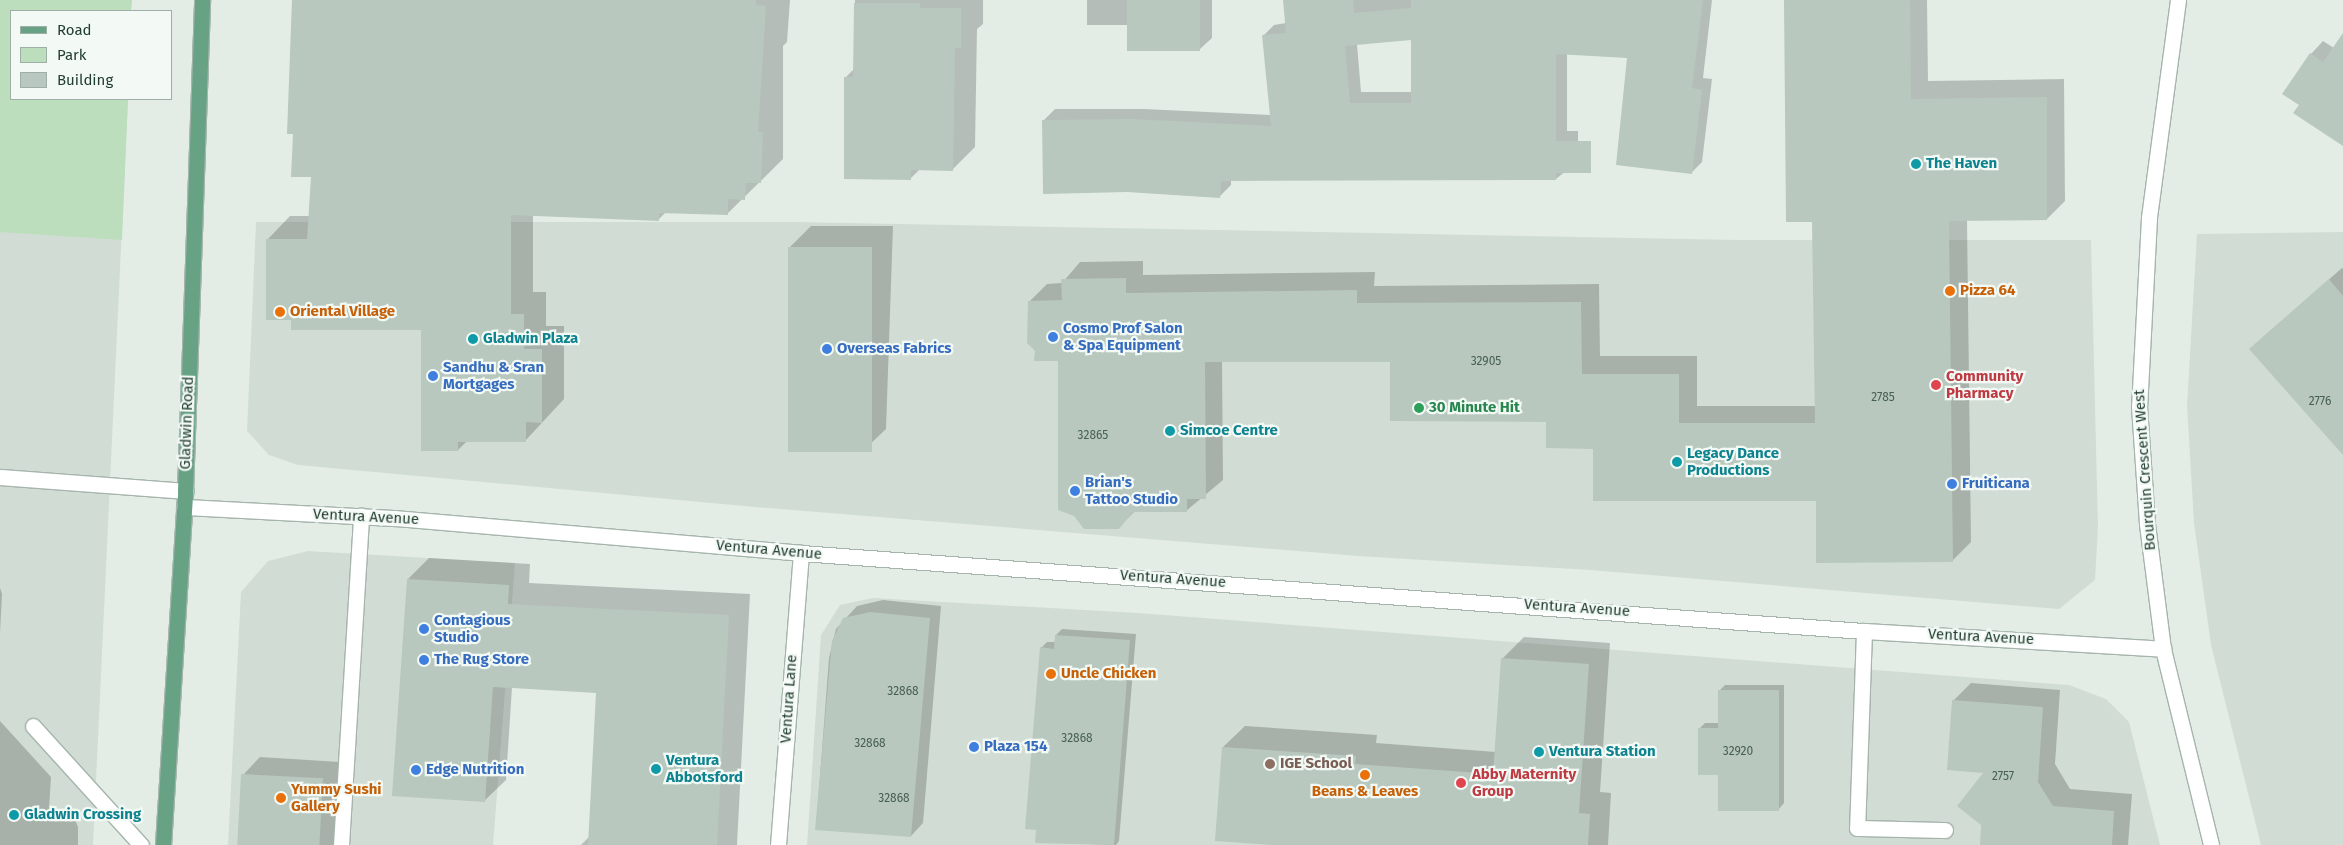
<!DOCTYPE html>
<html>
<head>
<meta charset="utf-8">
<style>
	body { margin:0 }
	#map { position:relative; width:2343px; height:845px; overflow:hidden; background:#e3ede6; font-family:"Fira Sans",sans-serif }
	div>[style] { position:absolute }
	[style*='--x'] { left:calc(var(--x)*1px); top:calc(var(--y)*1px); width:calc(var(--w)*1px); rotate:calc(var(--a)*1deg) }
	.built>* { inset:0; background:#d1ddd4 }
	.green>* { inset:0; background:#bcdebd }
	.shadow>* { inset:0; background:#0003 }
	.building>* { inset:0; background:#b8c8be; transform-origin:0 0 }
	.roads { filter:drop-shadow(1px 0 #a5b5ac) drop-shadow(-1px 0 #a5b5ac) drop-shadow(0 1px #a5b5ac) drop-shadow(0 -1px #a5b5ac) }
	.minor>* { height:15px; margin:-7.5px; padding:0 7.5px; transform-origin:7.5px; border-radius:7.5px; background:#fff }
	.major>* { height:15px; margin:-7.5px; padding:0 7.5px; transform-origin:7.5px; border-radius:7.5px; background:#67a285 }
	.dots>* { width:14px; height:14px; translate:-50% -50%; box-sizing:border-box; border:2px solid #f3f9f5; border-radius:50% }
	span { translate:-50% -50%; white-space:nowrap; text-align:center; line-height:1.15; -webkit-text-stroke:4.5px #f3f9f5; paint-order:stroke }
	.number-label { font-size:12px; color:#486054 }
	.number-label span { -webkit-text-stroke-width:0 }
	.culture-label { font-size:15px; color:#0d838f; font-weight:700 }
	.left { translate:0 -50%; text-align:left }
	.food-label { font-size:15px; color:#c56008; font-weight:700 }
	.shop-label { font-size:15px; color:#366cbe; font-weight:700 }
	.health-label { font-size:15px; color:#be3a42; font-weight:700 }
	.leisure-label { font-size:15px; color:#27864d; font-weight:700 }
	.street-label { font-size:15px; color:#223e30 }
	.education-label { font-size:15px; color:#785e54; font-weight:700 }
	.legend { position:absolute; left:10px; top:10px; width:162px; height:90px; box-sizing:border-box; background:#f3f9f5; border:1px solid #9faea6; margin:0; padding:6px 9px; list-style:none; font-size:15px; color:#223e30 }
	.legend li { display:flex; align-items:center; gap:10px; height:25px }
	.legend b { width:25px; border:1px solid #9faea6 }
</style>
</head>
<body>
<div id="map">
	<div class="built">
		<div style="clip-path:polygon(0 0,132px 0,131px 11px,11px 11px,11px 99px,128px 99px,93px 845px,0 845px)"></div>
		<div style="clip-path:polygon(256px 222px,796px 222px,1740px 240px,2091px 240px,2098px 527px,2095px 580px,2059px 609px,1590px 570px,1358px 556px,755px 507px,298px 465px,269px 455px,247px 431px)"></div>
		<div style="clip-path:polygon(2343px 232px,2343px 845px,2261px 845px,2211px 645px,2194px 523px,2187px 406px,2197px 234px)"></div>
		<div style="clip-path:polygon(308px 551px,515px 563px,493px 845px,228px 845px,241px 592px,268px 561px)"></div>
		<div style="clip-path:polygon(873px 598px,1138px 613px,2069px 685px,2106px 699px,2129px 722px,2160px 845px,807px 845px,821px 635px,840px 605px)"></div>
	</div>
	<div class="green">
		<div style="clip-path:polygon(0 0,132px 0,131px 11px,11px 11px,11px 99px,128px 99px,122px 240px,0 232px)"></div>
	</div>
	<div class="shadow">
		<div style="clip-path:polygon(293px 0,790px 0,787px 42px,783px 46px,783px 159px,727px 214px,666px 212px,659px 219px,533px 215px,533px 292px,546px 292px,546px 326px,564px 326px,564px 399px,525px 441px,467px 441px,458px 450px,422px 329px,292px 319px,268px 239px,290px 216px,309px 216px,312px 176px,294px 132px)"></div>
		<div style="clip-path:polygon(855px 0,983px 0,983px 24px,977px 29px,975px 147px,952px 170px,920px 169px,910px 179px,846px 77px,855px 68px)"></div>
		<div style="clip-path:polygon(1087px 0,1212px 0,1212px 38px,1199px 50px,1127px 25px,1087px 25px)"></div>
		<div style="clip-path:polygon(evenodd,1284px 0,1578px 0,1567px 53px,1567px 131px,1578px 131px,1578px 161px,1556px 179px,1231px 179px,1231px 185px,1220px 196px,1044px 120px,1055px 109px,1144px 109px,1271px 115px,1263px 36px,1274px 25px,1286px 23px,1284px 0,1412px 39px,1412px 92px,1361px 92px,1357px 44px,1412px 39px)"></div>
		<div style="clip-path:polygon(1626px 0,1712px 0,1703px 78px,1712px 79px,1702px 162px,1691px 173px,1628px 80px)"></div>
		<div style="clip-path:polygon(1785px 0,1927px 0,1928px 81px,2064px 79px,2065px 201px,2047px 219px,1967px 219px,1971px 542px,1953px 560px,1817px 499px,1594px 447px,1548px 421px,1391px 361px,1222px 361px,1223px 480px,1186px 511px,1135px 511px,1118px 528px,1059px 359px,1036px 350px,1029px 302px,1047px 284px,1062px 283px,1080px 262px,1143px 261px,1143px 275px,1375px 272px,1374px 286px,1599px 284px,1600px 356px,1697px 356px,1697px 406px,1816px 406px,1813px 220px)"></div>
		<div style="clip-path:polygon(2343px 36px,2343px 144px,2300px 105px,2311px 54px,2323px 41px,2334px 48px)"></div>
		<div style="clip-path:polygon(811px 226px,893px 226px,886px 429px,864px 450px,790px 247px)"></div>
		<div style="clip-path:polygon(2342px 268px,2343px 269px,2343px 454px,2263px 337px)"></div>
		<div style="clip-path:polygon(429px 558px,530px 564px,529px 583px,750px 594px,737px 845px,581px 845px,590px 836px,598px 692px,512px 687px,506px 780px,484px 801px,408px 579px)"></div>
		<div style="clip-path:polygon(0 588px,2px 594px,0 633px)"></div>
		<div style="clip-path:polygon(883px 600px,941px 606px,923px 823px,911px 836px,816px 829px,829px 658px,836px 629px,857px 606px)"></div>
		<div style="clip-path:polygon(1062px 629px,1136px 634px,1119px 841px,1116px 845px,1036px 842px,1041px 648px,1047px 642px,1056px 642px,1056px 635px)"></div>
		<div style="clip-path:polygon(1524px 637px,1610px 643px,1600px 792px,1611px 793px,1608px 845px,1290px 845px,1223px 747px,1245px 726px,1377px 735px,1376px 743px,1496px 752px,1502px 659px)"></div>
		<div style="clip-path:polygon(1971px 683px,2060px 690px,2055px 764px,2070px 789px,2132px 794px,2128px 845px,1981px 845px,1985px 772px,1953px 701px)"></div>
		<div style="clip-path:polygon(1725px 685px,1784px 685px,1784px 803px,1778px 810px,1719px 774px,1699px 729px,1705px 723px,1719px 723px,1719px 691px)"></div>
		<div style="clip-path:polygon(0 721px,51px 777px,49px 809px,71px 810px,78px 827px,78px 845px,0 845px)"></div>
		<div style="clip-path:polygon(260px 757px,340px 762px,334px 845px,238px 845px,243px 775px)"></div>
	</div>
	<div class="building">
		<div style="clip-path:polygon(292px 0,756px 0,756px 5px,766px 6px,758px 132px,763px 132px,761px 183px,746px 183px,745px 200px,728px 199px,728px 215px,659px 213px,659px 221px,511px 215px,511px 314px,524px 314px,524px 349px,542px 349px,542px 423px,526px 422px,526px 442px,458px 442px,458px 451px,421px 451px,421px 330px,291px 330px,291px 320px,266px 320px,266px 239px,307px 239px,311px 177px,291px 177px,293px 134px,287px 134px)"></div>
		<div style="left:1127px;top:0;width:73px;height:51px"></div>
		<div style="clip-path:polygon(evenodd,1283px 0,1353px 0,1354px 13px,1411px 8px,1411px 0,1703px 0,1692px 88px,1702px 90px,1692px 174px,1616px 165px,1627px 58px,1556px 54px,1556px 141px,1591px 141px,1591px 173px,1556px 173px,1556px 180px,1221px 181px,1220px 198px,1127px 192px,1043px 194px,1042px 120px,1132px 119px,1271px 126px,1262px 35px,1286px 33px,1283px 0,1411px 40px,1411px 103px,1350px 103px,1345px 46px,1411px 40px)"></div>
		<div style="clip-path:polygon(1784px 0,1910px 0,1911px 99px,2047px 97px,2047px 220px,1949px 221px,1953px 562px,1816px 563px,1816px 501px,1593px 501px,1593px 449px,1546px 448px,1546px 422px,1390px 421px,1390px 362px,1205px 362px,1206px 499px,1187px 499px,1187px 512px,1133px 512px,1119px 529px,1084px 529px,1074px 516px,1058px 510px,1058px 361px,1034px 361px,1035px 351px,1027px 343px,1028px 301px,1062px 300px,1061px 279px,1126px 278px,1126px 293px,1357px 290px,1357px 303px,1581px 302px,1582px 374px,1679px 374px,1679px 423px,1815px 423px,1812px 222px,1786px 222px)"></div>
		<div style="clip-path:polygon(854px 3px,920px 3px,920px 8px,961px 8px,961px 48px,955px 48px,953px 171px,911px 170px,911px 180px,844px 179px,844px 77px,853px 77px)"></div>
		<div style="clip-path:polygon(2343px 33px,2343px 146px,2293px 113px,2299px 105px,2282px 94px,2310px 53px,2323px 62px)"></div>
		<div style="left:788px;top:247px;width:84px;height:205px"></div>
		<div style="clip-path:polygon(2329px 279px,2343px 296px,2343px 455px,2249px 349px)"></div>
		<div style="clip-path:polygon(407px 579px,509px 585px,508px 604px,729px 615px,717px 845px,588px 845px,596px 693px,493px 687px,485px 802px,392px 796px)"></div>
		<div style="clip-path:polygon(870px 612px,930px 618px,911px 837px,815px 830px,832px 641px,843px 618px)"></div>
		<div style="clip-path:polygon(1055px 635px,1130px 640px,1114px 845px,1035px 843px,1036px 830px,1025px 829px,1040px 647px,1054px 649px)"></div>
		<div style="clip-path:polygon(1501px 658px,1589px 664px,1579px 813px,1590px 814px,1588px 845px,1272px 845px,1215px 841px,1222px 747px,1356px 756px,1355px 764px,1493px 774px)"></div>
		<div style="clip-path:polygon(1718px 690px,1779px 690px,1779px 811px,1718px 811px,1718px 775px,1698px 775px,1698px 728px,1718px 728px)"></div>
		<div style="clip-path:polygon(1952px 700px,2043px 707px,2038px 782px,2053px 806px,2114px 811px,2112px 845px,1980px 845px,1981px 825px,1957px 806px,1983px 773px,1947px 770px)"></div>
		<div style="left:241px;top:774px;width:82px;height:71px;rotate:3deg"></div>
	</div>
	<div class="roads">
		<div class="minor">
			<div style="--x:2178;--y:0;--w:220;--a:97.6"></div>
			<div style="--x:2149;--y:218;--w:188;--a:93"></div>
			<div style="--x:2139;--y:406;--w:118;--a:86.1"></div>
			<div style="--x:2147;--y:524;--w:126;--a:82.7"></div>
			<div style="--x:2163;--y:649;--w:202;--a:76.2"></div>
			<div style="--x:0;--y:477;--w:186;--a:4.3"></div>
			<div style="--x:184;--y:507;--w:211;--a:3"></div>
			<div style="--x:395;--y:518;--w:408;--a:4.9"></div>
			<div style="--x:801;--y:553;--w:1066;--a:4.2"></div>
			<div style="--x:1864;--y:631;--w:300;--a:3.4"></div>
			<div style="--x:1864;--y:631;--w:197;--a:92"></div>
			<div style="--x:1857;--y:828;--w:88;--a:1.3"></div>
			<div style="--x:33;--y:726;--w:161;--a:47.8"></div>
			<div style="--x:341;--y:845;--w:330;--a:-86.5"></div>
			<div style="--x:778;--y:845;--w:293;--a:-85.5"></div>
		</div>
		<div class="major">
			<div style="--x:163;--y:845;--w:355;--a:-86.4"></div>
			<div style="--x:185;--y:491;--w:491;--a:-88"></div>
		</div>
	</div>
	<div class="dots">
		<div style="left:1916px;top:164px;background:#0f9aa8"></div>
		<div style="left:1950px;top:291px;background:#e8710a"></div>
		<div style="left:280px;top:312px;background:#e8710a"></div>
		<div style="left:1053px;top:337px;background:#3f7fe0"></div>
		<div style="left:473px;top:339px;background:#0f9aa8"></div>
		<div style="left:827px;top:349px;background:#3f7fe0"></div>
		<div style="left:433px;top:376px;background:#3f7fe0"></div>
		<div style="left:1936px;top:385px;background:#e0444e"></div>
		<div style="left:1419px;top:408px;background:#2e9e5b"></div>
		<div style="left:1170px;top:431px;background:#0f9aa8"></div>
		<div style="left:1677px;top:462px;background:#0f9aa8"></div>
		<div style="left:1952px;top:484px;background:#3f7fe0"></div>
		<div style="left:1075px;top:491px;background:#3f7fe0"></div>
		<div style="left:424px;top:629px;background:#3f7fe0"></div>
		<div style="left:424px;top:660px;background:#3f7fe0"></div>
		<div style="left:1051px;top:674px;background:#e8710a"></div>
		<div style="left:974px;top:747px;background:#3f7fe0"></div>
		<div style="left:1539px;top:752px;background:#0f9aa8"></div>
		<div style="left:1270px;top:764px;background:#8d6e63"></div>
		<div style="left:656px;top:769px;background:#0f9aa8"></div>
		<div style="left:416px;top:770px;background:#3f7fe0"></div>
		<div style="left:1365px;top:775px;background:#e8710a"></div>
		<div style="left:1461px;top:783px;background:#e0444e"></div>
		<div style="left:281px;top:798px;background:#e8710a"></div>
		<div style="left:14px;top:815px;background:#0f9aa8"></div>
	</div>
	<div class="number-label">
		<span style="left:1486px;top:362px">32905</span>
		<span style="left:1883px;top:398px">2785</span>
		<span style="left:2320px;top:402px">2776</span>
		<span style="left:1093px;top:436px">32865</span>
		<span style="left:903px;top:692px">32868</span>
		<span style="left:1077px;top:739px">32868</span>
		<span style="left:870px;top:744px">32868</span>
		<span style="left:1738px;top:752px">32920</span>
		<span style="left:2003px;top:777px">2757</span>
		<span style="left:894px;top:799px">32868</span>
	</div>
	<div class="culture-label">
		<span class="left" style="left:1926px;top:164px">The Haven</span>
		<span class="left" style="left:483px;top:339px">Gladwin Plaza</span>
		<span class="left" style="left:1180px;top:431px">Simcoe Centre</span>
		<span class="left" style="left:1687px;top:462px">Legacy Dance<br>Productions</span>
		<span class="left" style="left:1549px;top:752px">Ventura Station</span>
		<span class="left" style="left:666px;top:769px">Ventura<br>Abbotsford</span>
		<span class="left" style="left:24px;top:815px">Gladwin Crossing</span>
	</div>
	<div class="food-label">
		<span class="left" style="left:1960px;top:291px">Pizza 64</span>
		<span class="left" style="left:290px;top:312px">Oriental Village</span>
		<span class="left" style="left:1061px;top:674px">Uncle Chicken</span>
		<span class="left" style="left:291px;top:798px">Yummy Sushi<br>Gallery</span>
		<span style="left:1365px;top:792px">Beans &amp; Leaves</span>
	</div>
	<div class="shop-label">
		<span class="left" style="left:1063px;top:337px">Cosmo Prof Salon<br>&amp; Spa Equipment</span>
		<span class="left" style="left:837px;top:349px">Overseas Fabrics</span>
		<span class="left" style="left:443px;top:376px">Sandhu &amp; Sran<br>Mortgages</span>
		<span class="left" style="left:1085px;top:491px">Brian's<br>Tattoo Studio</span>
		<span class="left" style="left:1962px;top:484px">Fruiticana</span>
		<span class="left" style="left:434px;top:629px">Contagious<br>Studio</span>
		<span class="left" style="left:434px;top:660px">The Rug Store</span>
		<span class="left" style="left:984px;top:747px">Plaza 154</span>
		<span class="left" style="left:426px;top:770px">Edge Nutrition</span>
	</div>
	<div class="health-label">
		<span class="left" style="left:1946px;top:385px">Community<br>Pharmacy</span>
		<span class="left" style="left:1472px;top:783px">Abby Maternity<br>Group</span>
	</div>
	<div class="leisure-label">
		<span class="left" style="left:1429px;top:408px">30 Minute Hit</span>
	</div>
	<div class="street-label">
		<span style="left:187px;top:423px;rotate:-88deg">Gladwin Road</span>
		<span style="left:2145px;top:470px;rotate:-94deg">Bourquin Crescent West</span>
		<span style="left:366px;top:517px;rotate:3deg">Ventura Avenue</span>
		<span style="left:769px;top:550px;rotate:5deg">Ventura Avenue</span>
		<span style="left:1173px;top:579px;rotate:4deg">Ventura Avenue</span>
		<span style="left:1577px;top:608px;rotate:4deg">Ventura Avenue</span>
		<span style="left:1981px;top:637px;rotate:3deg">Ventura Avenue</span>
		<span style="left:789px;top:699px;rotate:-86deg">Ventura Lane</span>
	</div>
	<div class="education-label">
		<span class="left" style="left:1280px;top:764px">IGE School</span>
	</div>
	<ul class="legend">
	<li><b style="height:6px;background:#67a285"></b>Road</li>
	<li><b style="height:14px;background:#bcdebd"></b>Park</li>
	<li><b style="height:14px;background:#b8c8be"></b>Building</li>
	</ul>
</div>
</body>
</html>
